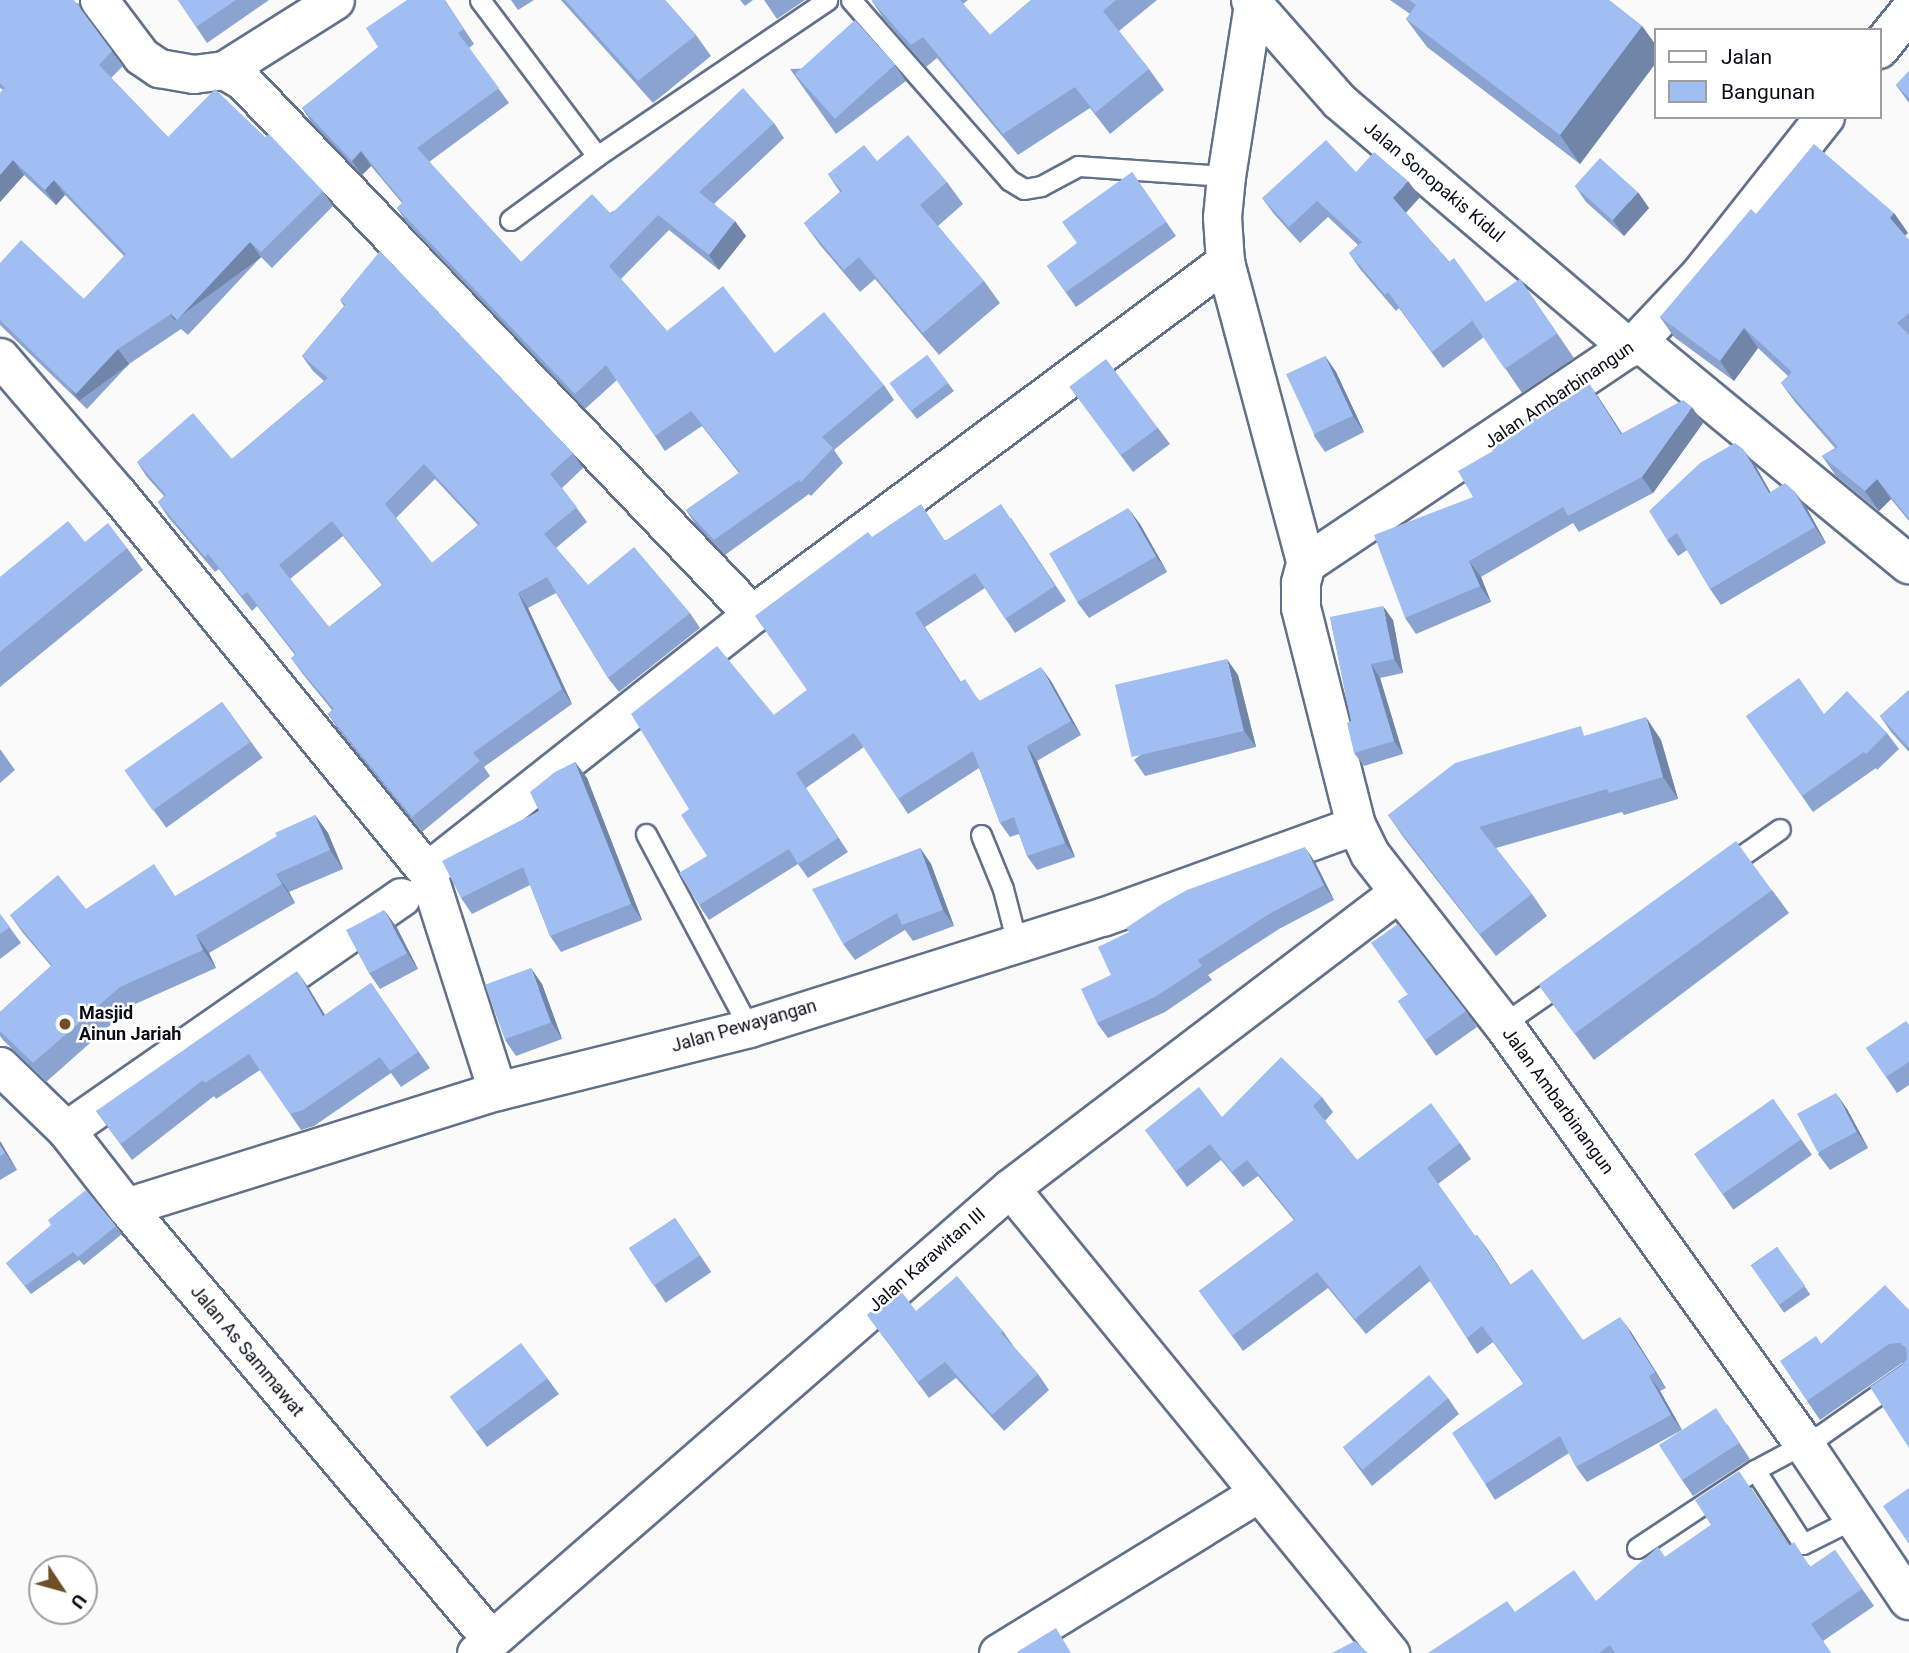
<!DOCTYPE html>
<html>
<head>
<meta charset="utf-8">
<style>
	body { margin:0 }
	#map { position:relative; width:1909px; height:1653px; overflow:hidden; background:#fafafa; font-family:Roboto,sans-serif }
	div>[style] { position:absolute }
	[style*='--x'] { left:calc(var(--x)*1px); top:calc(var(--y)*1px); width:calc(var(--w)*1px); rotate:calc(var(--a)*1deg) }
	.roads { filter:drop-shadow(2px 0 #62718a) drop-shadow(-2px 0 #62718a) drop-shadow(0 2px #62718a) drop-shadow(0 -2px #62718a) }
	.service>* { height:19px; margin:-9.5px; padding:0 9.5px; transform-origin:9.5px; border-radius:9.5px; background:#fff }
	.minor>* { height:37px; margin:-18.5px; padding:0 18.5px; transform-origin:18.5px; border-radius:18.5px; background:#fff }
	.tertiary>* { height:38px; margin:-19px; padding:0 19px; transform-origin:19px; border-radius:19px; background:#fff }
	.secondary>* { height:38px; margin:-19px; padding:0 19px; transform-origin:19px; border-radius:19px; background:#fff }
	.wall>* { inset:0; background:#8aa3d0; transform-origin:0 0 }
	.shaded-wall>* { inset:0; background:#7185a9; transform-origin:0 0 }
	.building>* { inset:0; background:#a1bef2; transform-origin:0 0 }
	.dots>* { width:19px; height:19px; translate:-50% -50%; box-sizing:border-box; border:4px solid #fff; border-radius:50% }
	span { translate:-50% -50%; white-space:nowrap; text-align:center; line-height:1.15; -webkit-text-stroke:5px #fff; paint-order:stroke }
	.street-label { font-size:18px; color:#080d16 }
	.poi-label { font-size:18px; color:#080d16; font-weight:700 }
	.left { translate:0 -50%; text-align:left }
	.legend { position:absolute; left:1654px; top:28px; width:228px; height:91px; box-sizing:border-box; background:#fff; border:2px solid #9c9ea2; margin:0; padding:9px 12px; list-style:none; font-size:21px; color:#080d16 }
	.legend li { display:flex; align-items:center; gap:14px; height:35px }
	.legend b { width:35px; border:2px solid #9c9ea2 }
	.north { position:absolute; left:28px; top:1555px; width:70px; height:70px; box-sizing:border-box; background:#fff; border:2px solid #9c9ea2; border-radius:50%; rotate:126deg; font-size:19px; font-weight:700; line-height:28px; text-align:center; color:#080d16 }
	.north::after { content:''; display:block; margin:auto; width:24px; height:32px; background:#704f26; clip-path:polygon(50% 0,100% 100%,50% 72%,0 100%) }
</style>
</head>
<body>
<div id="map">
	<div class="roads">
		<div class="service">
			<div style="--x:480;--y:0;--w:195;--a:53.1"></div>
			<div style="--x:851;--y:0;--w:240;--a:48.7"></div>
			<div style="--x:1009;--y:180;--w:17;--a:31"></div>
			<div style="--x:1024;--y:189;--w:17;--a:-10"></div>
			<div style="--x:1041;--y:186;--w:42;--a:-28.4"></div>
			<div style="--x:1078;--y:166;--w:148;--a:3.9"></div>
			<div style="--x:510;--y:220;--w:108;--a:-36.3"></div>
			<div style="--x:597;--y:156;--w:278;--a:-34.1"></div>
			<div style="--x:646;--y:834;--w:220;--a:62"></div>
			<div style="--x:981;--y:835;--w:58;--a:67.8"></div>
			<div style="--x:1003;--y:889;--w:56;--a:75.5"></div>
			<div style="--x:1724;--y:868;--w:68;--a:-34.9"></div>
			<div style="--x:1503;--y:1024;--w:75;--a:-34.7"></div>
			<div style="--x:1755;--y:1470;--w:88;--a:57"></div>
			<div style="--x:1803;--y:1544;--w:56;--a:-26.6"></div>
			<div style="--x:1637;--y:1548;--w:141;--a:-33.5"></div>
			<div style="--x:1755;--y:1470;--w:76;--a:-28.2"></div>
			<div style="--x:1822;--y:1434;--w:106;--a:-35"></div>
		</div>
		<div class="minor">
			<div style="--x:99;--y:0;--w:70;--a:53.1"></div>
			<div style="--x:141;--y:56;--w:22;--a:34"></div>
			<div style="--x:159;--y:68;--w:35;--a:10"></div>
			<div style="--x:193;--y:74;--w:31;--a:-7"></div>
			<div style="--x:224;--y:70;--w:22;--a:30"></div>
			<div style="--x:243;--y:81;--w:737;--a:46.32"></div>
			<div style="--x:1250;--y:0;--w:135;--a:48.6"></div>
			<div style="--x:1339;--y:101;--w:381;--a:40.4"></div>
			<div style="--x:1253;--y:4;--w:174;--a:98.9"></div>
			<div style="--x:1226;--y:176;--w:41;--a:95.6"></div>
			<div style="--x:1222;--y:217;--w:45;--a:86.2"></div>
			<div style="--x:1225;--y:262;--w:313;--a:75"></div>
			<div style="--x:224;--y:70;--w:131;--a:-32.2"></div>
			<div style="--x:0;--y:357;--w:181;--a:49.3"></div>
			<div style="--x:118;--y:494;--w:487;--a:50.7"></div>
			<div style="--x:427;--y:871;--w:231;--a:72.3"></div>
			<div style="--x:427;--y:871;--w:414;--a:-38.3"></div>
			<div style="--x:752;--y:614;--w:590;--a:-36.66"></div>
			<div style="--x:0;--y:1066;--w:92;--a:44.1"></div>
			<div style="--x:66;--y:1130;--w:98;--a:52.1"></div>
			<div style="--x:126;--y:1207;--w:566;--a:49.81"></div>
			<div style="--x:66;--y:1130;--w:408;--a:-34.8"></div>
			<div style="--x:1010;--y:1188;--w:601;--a:50.74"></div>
			<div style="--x:126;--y:1207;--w:389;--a:-17.4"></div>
			<div style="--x:497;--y:1091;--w:260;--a:-14"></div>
			<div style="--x:749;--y:1028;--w:370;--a:-17.5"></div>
			<div style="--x:1102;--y:917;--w:270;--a:-19.9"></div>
			<div style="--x:476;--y:1653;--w:708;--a:-41.05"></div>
			<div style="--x:1010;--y:1188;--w:489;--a:-37.3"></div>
			<div style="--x:998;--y:1653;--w:305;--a:-31.6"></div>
		</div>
		<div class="tertiary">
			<div style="--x:1638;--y:341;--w:351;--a:39.5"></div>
		</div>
		<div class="secondary">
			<div style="--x:1879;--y:49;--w:48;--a:-51"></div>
			<div style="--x:1825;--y:117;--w:199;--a:128.3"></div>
			<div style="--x:1702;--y:273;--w:93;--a:133.3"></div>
			<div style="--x:1638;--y:341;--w:400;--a:146.1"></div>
			<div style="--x:1306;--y:564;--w:20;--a:105"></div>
			<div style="--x:1301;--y:583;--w:25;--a:90"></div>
			<div style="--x:1301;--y:608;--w:224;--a:75.8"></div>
			<div style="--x:1356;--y:825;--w:32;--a:64"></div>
			<div style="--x:1370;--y:854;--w:216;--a:52"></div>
			<div style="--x:1503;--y:1024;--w:517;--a:54.37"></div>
			<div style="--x:1804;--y:1444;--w:188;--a:56.1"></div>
		</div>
	</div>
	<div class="wall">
		<div style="clip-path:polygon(0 0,78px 3px,81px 10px,123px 66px,111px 78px,168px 137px,323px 191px,333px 206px,272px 268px,261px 257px,188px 335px,181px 329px,129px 364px,87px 409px,0 325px,0 263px,84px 299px,124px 256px,65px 195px,56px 205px,24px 175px,0 202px,0 93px,3px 90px,0 88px)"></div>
		<div style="clip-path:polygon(178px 0,269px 0,207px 43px)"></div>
		<div style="clip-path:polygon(445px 0,474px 44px,469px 48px,509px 103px,429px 162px,521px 262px,774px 123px,784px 138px,714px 204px,746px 236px,719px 270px,669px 230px,621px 279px,667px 331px,775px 353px,884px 385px,894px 400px,834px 450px,843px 463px,811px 496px,809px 494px,725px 555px,696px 525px,686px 510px,739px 473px,702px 426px,665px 451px,617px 380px,585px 409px,407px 223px,397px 208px,402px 203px,371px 166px,362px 175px,312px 123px,302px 108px)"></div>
		<div style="clip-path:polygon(511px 0,534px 0,518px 10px)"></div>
		<div style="clip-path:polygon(561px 0,665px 0,696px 35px,711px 56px,653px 103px)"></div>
		<div style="clip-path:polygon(740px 0,753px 0,745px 6px)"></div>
		<div style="clip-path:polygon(764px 0,805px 0,777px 19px)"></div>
		<div style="clip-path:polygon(873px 0,968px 0,963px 4px,990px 35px,1031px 0,1157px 0,1119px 31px,1149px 69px,1164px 90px,1110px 134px,1090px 108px,1018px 155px,937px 58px,926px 67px,886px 22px,872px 1px)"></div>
		<div style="clip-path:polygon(1390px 0,1609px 0,1642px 26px,1655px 44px,1655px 64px,1580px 164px,1427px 47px,1406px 19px,1410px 14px)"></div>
		<div style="clip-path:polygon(895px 65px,906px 81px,836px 134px,790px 69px)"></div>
		<div style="clip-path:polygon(1909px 71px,1909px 103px,1896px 85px)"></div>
		<div style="clip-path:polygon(877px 161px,947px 182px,963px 204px,938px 226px,984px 281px,1000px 303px,939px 355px,875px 279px,860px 292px,820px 245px,804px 223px,840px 192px,828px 174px)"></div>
		<div style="clip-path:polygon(1132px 172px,1176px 236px,1076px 307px,1047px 266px,1077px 244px)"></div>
		<div style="clip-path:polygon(1356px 172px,1420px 197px,1406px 213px,1488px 305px,1520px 279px,1574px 358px,1522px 393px,1484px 337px,1443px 368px,1399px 308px,1396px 311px,1360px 269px,1349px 253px,1358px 245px,1328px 217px,1300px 243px,1274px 214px,1262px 198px)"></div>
		<div style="clip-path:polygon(1575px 186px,1649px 208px,1624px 236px,1586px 202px)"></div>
		<div style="clip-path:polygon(1894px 213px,1908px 233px,1905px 236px,1909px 240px,1909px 521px,1891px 499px,1879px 511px,1836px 476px,1822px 456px,1835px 448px,1795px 402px,1781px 383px,1788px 376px,1758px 348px,1734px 381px,1674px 337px,1660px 317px,1756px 214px)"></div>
		<div style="clip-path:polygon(evenodd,340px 300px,573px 453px,583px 468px,562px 488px,587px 522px,556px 548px,588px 585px,690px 613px,700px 628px,619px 692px,608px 678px,556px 593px,528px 608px,572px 704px,484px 767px,490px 776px,422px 832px,338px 729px,328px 714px,332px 710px,302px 673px,291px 658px,295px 655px,257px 606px,252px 611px,219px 569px,215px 572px,168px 517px,158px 502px,164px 496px,147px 477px,137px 462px,232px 459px,324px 381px,313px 371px,302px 356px,344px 306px,340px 300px,435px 479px,478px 525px,432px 563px,396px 518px,435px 479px,340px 300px,343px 536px,382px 585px,329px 627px,290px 579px,343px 536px)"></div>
		<div style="clip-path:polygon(927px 355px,954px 391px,917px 419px,896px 392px)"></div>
		<div style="clip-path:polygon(1325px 356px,1336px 372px,1364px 432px,1325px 452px,1314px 436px)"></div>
		<div style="clip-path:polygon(1070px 387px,1158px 428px,1170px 444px,1133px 472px)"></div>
		<div style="clip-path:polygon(1597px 395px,1622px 433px,1703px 423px,1653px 493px,1579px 532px,1573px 523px,1481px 577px,1491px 602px,1416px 634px,1405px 618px,1473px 497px)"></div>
		<div style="clip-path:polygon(1755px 465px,1770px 492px,1794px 491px,1806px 507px,1826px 543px,1721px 605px,1710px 589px,1687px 550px,1678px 556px,1667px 540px)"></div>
		<div style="clip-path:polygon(1011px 518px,1066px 601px,1015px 633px,985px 588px,925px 627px,961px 682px,980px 701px,1051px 681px,1081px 735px,1037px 761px,1075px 857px,1037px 870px,1027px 856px,1019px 834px,1010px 837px,1000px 823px,979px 768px,908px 814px,864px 747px,806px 788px,848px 852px,808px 878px,798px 864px,709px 920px,699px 905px,707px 856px,689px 809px,774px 715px,807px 690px,872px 537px,946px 540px)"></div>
		<div style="clip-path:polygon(1140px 524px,1167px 572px,1089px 618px,1077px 602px)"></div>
		<div style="clip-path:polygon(85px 542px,127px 548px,143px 570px,0 687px,0 577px)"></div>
		<div style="clip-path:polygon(1330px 617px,1393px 620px,1403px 673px,1380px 678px,1403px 754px,1364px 766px,1354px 753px,1351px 721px)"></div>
		<div style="clip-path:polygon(1238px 675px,1256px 747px,1145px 776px,1134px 760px)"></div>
		<div style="clip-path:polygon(1909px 690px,1909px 752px,1891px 732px,1880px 716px)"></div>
		<div style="left:222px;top:702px;width:69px;height:119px;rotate:54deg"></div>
		<div style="clip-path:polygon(1824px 714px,1887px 733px,1899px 749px,1877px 770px,1876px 768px,1813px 812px,1746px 716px)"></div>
		<div style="clip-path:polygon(1587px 735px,1661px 740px,1678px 799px,1624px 815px,1622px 812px,1496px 848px,1532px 894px,1547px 916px,1496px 956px,1404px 838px,1388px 815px)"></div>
		<div style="clip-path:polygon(0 749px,15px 770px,0 783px)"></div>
		<div style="clip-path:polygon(575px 762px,587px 778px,642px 920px,561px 952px,550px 936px,530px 885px,472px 914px,461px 898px,539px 811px)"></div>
		<div style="clip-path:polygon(315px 815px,328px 833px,343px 869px,289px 892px,295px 903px,209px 953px,216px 968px,133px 1005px,46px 1082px,3px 1040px,0 1036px,0 1012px,51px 966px,23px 933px,10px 915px,86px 909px,176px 896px)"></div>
		<div style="clip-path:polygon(920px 848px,931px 864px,954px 926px,913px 941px,905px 930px,855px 960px,843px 944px)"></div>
		<div style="clip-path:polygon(1315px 862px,1334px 900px,1279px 929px,1208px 975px,1212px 980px,1165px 1012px,1108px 1038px,1097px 1023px,1111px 975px)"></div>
		<div style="clip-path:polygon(1772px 890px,1789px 913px,1594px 1060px,1541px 988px)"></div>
		<div style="clip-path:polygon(0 914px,21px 943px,0 959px)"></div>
		<div style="clip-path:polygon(396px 926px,418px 969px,380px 989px,369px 973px)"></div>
		<div style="clip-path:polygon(371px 983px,430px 1068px,401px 1087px,391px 1073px,314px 1126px,301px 1130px,260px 1070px,216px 1099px,214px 1096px,132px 1160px,96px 1111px,308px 987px,325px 1015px)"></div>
		<div style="clip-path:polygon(542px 984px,562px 1039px,516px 1056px,505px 1040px)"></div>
		<div style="clip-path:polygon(1407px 995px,1466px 1011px,1477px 1027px,1436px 1056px,1398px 1001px)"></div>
		<div style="clip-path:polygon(1909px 1025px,1909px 1085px,1897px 1093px,1866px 1048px)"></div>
		<div style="clip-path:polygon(1322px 1097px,1333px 1112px,1325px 1121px,1357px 1160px,1460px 1143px,1471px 1159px,1438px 1184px,1475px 1236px,1477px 1235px,1510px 1285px,1583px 1340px,1631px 1332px,1666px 1388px,1660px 1391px,1682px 1430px,1587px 1482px,1576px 1467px,1569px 1453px,1495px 1500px,1485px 1484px,1523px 1383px,1493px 1342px,1477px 1354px,1430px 1281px,1366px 1334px,1328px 1288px,1243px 1351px,1199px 1291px,1294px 1220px,1258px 1176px,1243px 1187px,1221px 1160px,1187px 1187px,1145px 1130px,1222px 1117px)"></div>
		<div style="left:1773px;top:1099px;width:68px;height:96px;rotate:55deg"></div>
		<div style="clip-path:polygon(1847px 1109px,1868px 1148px,1830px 1170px,1818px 1154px)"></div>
		<div style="clip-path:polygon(0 1141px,17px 1170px,0 1180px)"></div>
		<div style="left:675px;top:1218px;width:65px;height:55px;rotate:56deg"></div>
		<div style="clip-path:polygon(116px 1226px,122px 1234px,84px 1265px,79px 1260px,31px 1294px,6px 1263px)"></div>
		<div style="left:1777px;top:1247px;width:58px;height:32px;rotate:55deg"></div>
		<div style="clip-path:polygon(1909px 1310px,1909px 1448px,1904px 1363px,1902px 1363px,1820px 1420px,1807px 1401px,1821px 1344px)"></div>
		<div style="clip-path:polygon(916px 1311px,1003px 1331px,1014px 1347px,1038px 1374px,1049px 1390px,1004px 1431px,956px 1378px,929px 1398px,867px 1315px)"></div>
		<div style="clip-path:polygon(547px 1378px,559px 1394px,487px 1447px,450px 1397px)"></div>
		<div style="clip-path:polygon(1448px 1398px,1459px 1414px,1372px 1486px,1343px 1447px)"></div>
		<div style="clip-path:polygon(1727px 1424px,1750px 1459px,1693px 1496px,1682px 1480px)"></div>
		<div style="clip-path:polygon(1751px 1488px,1789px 1545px,1811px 1567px,1835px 1550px,1874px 1606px,1823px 1641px,1831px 1653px,1428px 1653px,1515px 1612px,1596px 1601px,1665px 1557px,1711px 1525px)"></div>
	</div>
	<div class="shaded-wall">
		<div style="clip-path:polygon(1642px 26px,1655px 44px,1655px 64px,1580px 164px,1560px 135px)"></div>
		<div style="clip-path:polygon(361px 151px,371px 166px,362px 175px,352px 161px)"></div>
		<div style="clip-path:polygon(13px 160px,24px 175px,0 202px,0 175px)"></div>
		<div style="clip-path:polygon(54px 180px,65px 195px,56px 205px,45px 190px)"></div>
		<div style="clip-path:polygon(1408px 181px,1420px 197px,1404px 214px,1393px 198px)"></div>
		<div style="clip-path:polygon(1638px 192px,1649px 208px,1624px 236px,1613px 220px)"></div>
		<div style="left:1894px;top:213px;width:24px;height:6px;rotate:55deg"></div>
		<div style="clip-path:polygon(735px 221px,746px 236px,719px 270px,709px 255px)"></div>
		<div style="left:250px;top:242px;width:19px;height:107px;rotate:54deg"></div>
		<div style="clip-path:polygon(1744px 328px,1758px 348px,1734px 381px,1720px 361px)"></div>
		<div style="left:118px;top:349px;width:19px;height:62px;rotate:54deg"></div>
		<div style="clip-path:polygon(1325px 356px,1336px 372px,1364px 432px,1353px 416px)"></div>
		<div style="clip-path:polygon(1586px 379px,1597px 395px,1632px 450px,1621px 434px)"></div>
		<div style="clip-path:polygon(1692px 407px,1703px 423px,1653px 493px,1642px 477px)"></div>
		<div style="clip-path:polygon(1743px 449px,1755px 465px,1780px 509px,1769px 493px)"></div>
		<div style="clip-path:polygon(1877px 479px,1891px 499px,1879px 511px,1865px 491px)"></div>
		<div style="clip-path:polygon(1794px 491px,1806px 507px,1826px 543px,1815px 527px)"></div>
		<div style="clip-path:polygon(1128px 508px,1140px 524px,1167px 572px,1156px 556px)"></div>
		<div style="clip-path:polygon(1469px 561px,1481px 577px,1491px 602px,1480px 586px)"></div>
		<div style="clip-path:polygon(518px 593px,528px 608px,572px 704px,562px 689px)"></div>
		<div style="clip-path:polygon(1383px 606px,1393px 620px,1403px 673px,1394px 659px)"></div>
		<div style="clip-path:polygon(1227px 659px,1238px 675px,1256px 747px,1244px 731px)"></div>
		<div style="clip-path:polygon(1371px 664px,1380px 678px,1403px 754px,1394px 741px)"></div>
		<div style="clip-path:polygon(1041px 667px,1051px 681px,1081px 735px,1071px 721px)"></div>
		<div style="clip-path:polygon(1646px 717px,1661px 740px,1678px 799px,1663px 777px)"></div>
		<div style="clip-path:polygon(1027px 746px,1037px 761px,1075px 857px,1065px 843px)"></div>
		<div style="clip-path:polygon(575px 762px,587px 778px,642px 920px,631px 904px)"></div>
		<div style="clip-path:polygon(315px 815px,328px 833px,343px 869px,330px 850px)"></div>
		<div style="clip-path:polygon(1305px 847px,1315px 862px,1334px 900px,1324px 885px)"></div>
		<div style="clip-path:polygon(920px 848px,931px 864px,954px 926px,943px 910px)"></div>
		<div style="clip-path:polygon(276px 874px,289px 892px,295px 903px,282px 884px)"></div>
		<div style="clip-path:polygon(384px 910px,396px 926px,418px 969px,407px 953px)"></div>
		<div style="clip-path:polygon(196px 935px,209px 953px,216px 968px,203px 950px)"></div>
		<div style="clip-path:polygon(531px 968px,542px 984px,562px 1039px,551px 1022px)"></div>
		<div style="clip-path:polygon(297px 971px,308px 987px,335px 1032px,323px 1016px)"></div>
		<div style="clip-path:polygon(1836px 1093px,1847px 1109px,1868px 1148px,1857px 1132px)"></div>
		<div style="clip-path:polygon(0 1141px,17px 1170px,0 1145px)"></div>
		<div style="clip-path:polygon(1477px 1235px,1488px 1250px,1521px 1301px,1510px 1285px)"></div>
		<div style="clip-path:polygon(1620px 1317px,1631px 1332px,1666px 1388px,1655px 1372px)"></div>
		<div style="clip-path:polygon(1649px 1376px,1660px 1391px,1682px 1430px,1671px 1415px)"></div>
	</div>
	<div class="building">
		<div style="clip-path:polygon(0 0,74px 0,112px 51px,99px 65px,168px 137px,215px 89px,265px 137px,269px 134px,323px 191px,261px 252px,250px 242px,177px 320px,171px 314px,118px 349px,76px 394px,0 320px,0 263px,21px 240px,84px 299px,126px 254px,54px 180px,45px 190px,13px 160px,0 175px,0 93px,5px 88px,0 83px)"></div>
		<div style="clip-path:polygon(178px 0,236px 0,196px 27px)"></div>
		<div style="clip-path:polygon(407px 0,444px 0,464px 29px,458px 33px,499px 88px,417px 148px,521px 262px,592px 194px,611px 214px,743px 88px,774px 123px,699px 192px,735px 221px,709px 255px,658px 215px,609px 266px,667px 331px,723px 286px,775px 353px,824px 312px,884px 385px,822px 437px,833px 448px,801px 482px,799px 480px,714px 540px,686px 510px,740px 472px,691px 411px,655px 436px,606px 365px,575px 394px,397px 208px,403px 202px,361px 151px,352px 161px,302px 108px,378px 47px,366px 28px)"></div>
		<div style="clip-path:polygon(565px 0,665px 0,696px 35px,638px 81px)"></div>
		<div style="clip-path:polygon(873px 0,960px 0,990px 35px,1031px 0,1116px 0,1103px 11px,1149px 69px,1095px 113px,1075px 87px,1003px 134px,923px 37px,911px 45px,872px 1px)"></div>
		<div style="clip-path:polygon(1409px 0,1609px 0,1642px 26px,1560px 135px,1406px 19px,1416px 5px)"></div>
		<div style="left:855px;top:20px;width:60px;height:81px;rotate:48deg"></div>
		<div style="clip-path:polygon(1909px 71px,1909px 98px,1896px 85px)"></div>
		<div style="clip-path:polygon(908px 135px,947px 182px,920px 205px,984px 281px,923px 333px,859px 257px,844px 270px,804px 223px,842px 191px,828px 174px,864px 145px,877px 161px)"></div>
		<div style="clip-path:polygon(1326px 140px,1356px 172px,1374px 152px,1408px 181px,1393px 198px,1449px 262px,1454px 258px,1488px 305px,1470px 318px,1472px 321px,1432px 352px,1388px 292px,1385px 295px,1349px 253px,1362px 242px,1317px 201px,1289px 227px,1262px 198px)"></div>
		<div style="clip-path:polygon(1814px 144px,1894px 213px,1890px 218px,1909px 240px,1909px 313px,1897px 323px,1909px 335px,1909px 519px,1877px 479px,1865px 491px,1822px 456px,1838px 447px,1781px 383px,1792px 372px,1744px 328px,1720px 361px,1660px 317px,1751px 209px,1756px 214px)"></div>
		<div style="left:1600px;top:158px;width:51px;height:38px;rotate:42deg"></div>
		<div style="clip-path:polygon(1132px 172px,1166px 222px,1066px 292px,1047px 266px,1077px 243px,1062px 222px)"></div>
		<div style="clip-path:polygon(evenodd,380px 251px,573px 453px,550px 474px,577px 507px,544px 534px,588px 585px,634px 547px,690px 613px,608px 678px,547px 577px,518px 593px,562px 689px,473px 753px,480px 761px,412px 817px,328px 714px,334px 709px,291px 658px,296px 654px,247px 592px,242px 596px,208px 554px,205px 557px,158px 502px,166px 495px,137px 462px,193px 413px,232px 459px,328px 378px,302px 356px,346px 304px,340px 300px,380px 251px,424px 464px,480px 524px,432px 563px,385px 504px,424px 464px,380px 251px,332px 521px,383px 585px,329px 627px,279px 565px,332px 521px)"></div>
		<div style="left:1520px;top:279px;width:66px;height:63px;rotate:56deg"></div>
		<div style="left:927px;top:355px;width:35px;height:47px;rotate:53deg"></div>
		<div style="left:1325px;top:356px;width:66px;height:43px;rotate:65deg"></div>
		<div style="left:1106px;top:359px;width:86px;height:46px;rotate:53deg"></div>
		<div style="clip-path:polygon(1586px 379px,1621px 434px,1683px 400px,1692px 407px,1642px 477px,1568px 516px,1563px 507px,1469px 561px,1480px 586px,1405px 618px,1374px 535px,1473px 497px,1458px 471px,1493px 451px,1489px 444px)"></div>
		<div style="clip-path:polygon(1735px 443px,1743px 449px,1769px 493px,1785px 483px,1794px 491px,1815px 527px,1710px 589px,1677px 533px,1667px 540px,1649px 511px,1700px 463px)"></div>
		<div style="clip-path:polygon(921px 504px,945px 541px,1001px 504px,1055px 586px,1005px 619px,975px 573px,915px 613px,960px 682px,965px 679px,979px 701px,1041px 667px,1071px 721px,1027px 746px,1065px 843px,1027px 856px,1014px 817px,1000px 823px,973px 751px,898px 799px,854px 733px,796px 773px,838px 838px,798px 864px,789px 849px,699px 905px,679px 873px,707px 856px,681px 815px,689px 809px,631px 714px,717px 646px,774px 715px,807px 690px,755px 616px,868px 532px,872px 537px)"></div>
		<div style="left:1128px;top:508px;width:56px;height:91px;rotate:60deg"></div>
		<div style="clip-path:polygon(68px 521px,85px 542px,108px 523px,127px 548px,0 652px,0 577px)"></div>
		<div style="clip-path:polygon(1383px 606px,1394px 659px,1371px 664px,1394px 741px,1354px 753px,1347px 723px,1351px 721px,1330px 617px)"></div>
		<div style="left:1227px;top:659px;width:74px;height:115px;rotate:77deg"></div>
		<div style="clip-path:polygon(1799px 678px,1824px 714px,1847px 691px,1887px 733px,1866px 754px,1864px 752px,1802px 796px,1746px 716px)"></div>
		<div style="clip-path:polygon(1909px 690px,1909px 748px,1880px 716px)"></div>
		<div style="left:222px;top:702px;width:49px;height:119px;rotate:55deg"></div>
		<div style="clip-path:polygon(1646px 717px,1663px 777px,1609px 793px,1607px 789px,1479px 827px,1532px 894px,1480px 934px,1388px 815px,1455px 763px,1581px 726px,1584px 736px)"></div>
		<div style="clip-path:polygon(575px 762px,631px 904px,550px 936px,523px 867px,461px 898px,442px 861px,539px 811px,530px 792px,555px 772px)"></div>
		<div style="clip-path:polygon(315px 815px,330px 850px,276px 874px,282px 884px,196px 935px,203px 950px,120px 987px,33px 1063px,0 1031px,0 1012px,52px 965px,10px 915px,58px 875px,86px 909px,154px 864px,175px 896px,277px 836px,275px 833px)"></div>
		<div style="left:1736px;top:841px;width:61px;height:244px;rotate:54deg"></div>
		<div style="clip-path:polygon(1305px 847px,1324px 885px,1269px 914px,1198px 960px,1202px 966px,1155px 997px,1097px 1023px,1081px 989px,1111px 975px,1098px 947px,1129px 932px,1126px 928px,1162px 904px,1187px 890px)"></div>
		<div style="clip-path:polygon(920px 848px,943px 910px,902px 925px,897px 913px,843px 944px,812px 889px)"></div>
		<div style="left:384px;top:910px;width:49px;height:43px;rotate:62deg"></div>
		<div style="clip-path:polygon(0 914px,10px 927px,0 934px)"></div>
		<div style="clip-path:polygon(1398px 924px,1466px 1011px,1425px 1040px,1398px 1001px,1408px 995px,1371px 943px)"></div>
		<div style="left:531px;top:968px;width:58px;height:49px;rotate:70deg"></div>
		<div style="clip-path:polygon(297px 971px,323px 1016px,371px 983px,418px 1052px,390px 1071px,380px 1057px,303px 1110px,290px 1114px,249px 1054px,205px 1083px,203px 1080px,121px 1144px,96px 1111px)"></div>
		<div style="clip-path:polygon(1906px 1021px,1909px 1025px,1909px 1062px,1886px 1077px,1866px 1048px)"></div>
		<div style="clip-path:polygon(1281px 1057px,1322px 1097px,1313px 1106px,1357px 1160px,1431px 1103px,1460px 1143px,1427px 1168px,1475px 1236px,1477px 1235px,1510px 1285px,1532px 1269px,1583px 1340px,1620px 1317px,1655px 1372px,1649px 1376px,1671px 1415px,1576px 1467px,1560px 1436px,1485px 1484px,1452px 1433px,1524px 1383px,1482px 1326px,1467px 1338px,1420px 1265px,1355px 1319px,1317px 1272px,1232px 1336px,1199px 1291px,1295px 1219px,1247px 1160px,1232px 1172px,1210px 1144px,1176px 1171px,1145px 1130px,1199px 1087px,1222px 1117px)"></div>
		<div style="left:1836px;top:1093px;width:44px;height:44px;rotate:62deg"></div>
		<div style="left:1773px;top:1099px;width:49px;height:96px;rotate:55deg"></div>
		<div style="clip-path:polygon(0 1145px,5px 1153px,0 1156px)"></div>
		<div style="clip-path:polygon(86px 1190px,116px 1226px,78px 1257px,73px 1252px,25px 1286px,6px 1263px,51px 1225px,48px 1220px)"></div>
		<div style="left:675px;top:1218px;width:45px;height:55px;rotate:57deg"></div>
		<div style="left:1777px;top:1247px;width:48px;height:32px;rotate:54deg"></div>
		<div style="clip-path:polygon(957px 1276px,1003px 1331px,1001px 1333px,1038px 1374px,992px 1415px,945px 1362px,918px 1382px,867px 1315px,898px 1287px,916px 1311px)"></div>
		<div style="clip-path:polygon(1885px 1285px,1909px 1310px,1909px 1448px,1870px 1387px,1903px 1364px,1907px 1359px,1906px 1348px,1900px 1343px,1889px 1344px,1807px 1401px,1780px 1361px,1816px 1336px,1821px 1344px)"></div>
		<div style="left:521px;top:1343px;width:44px;height:89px;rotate:53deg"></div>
		<div style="left:1429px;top:1375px;width:30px;height:112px;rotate:50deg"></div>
		<div style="left:1716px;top:1408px;width:42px;height:68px;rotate:57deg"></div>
		<div style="clip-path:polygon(1739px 1471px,1789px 1546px,1794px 1542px,1810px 1567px,1835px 1550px,1862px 1589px,1811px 1624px,1831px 1653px,1615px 1653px,1610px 1645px,1599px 1653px,1428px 1653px,1507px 1601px,1515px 1612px,1574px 1570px,1596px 1601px,1658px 1547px,1665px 1557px,1711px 1525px,1695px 1500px)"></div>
		<div style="clip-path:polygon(1909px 1488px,1909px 1544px,1883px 1506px)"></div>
		<div style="clip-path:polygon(1056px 1628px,1071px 1653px,1018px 1653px,1017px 1652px)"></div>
		<div style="clip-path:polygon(1355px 1641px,1368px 1653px,1332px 1653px)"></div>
	</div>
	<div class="dots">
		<div style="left:65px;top:1024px;background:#704f26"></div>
	</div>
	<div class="street-label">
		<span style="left:1434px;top:182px;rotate:40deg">Jalan Sonopakis Kidul</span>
		<span style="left:1559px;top:395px;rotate:-34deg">Jalan Ambarbinangun</span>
		<span style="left:744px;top:1026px;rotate:-16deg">Jalan Pewayangan</span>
		<span style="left:1558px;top:1101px;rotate:54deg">Jalan Ambarbinangun</span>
		<span style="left:927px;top:1260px;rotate:-41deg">Jalan Karawitan III</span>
		<span style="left:247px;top:1351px;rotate:50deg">Jalan As Sammawat</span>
	</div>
	<div class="poi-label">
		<span class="left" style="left:79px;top:1024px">Masjid<br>Ainun Jariah</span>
	</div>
	<ul class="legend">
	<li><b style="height:9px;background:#fff"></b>Jalan</li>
	<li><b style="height:19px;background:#a1bef2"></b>Bangunan</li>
	</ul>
	<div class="north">U</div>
</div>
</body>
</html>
